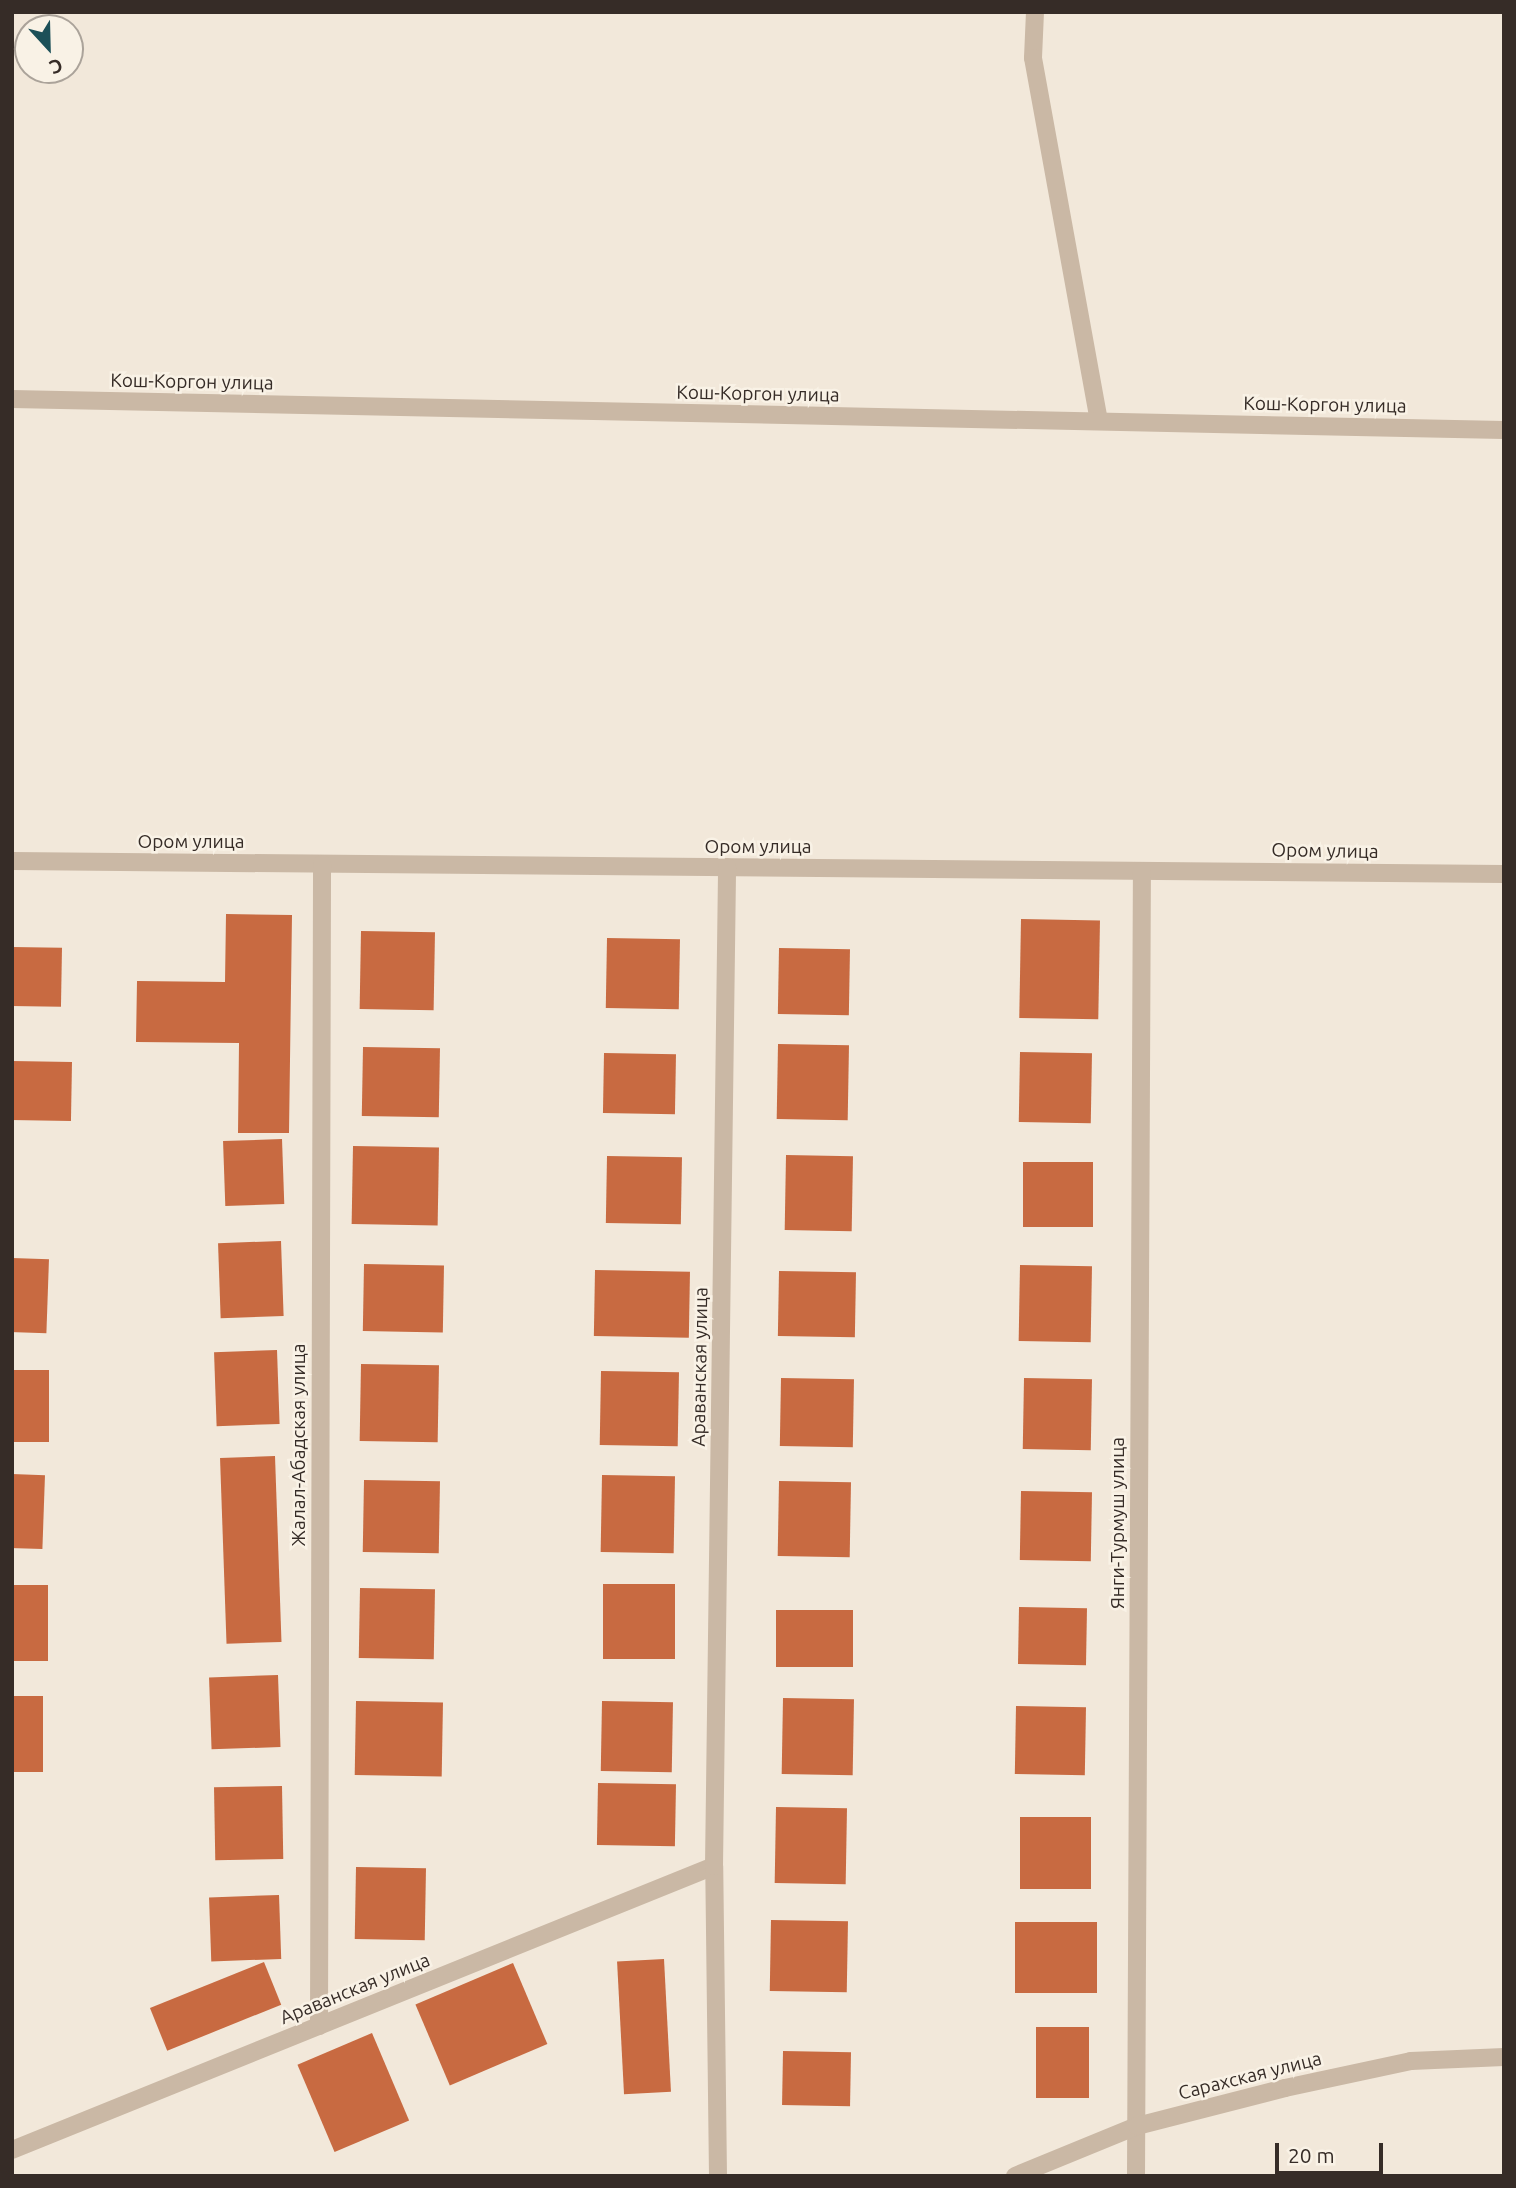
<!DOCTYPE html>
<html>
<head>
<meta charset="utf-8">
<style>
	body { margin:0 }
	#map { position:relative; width:1516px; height:2188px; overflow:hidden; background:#f2e8da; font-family:Ubuntu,sans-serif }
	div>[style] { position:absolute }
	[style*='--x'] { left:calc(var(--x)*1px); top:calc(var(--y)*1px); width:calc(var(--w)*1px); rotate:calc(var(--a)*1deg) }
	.building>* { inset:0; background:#c86a41; transform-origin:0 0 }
	.minor>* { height:18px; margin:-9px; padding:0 9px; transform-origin:9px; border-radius:9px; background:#cab8a5 }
	.tertiary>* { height:18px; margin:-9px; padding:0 9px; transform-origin:9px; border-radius:9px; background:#cab8a5 }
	span { translate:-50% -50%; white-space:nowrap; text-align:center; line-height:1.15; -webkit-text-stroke:5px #f9f2e6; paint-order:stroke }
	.street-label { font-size:19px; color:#362c27 }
	.frame { position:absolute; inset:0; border:14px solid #362c27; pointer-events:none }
	.north { position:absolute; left:14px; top:14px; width:70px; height:70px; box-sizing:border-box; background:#f9f2e6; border:2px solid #aba39a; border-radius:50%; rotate:158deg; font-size:19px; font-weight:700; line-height:28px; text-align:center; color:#362c27 }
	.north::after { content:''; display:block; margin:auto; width:24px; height:32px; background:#1c5058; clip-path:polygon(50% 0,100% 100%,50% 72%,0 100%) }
	.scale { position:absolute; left:1275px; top:2143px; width:108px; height:32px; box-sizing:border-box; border:4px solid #362c27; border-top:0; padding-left:9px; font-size:21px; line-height:24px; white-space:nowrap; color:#362c27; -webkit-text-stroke:5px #f9f2e6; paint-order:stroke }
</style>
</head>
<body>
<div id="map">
	<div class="building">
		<div style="clip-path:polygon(226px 914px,292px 915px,289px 1133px,238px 1133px,239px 1043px,136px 1042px,137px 981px,225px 982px)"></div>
		<div style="left:1021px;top:919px;width:79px;height:99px;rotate:1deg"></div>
		<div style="left:361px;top:931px;width:74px;height:78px;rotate:1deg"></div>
		<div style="left:607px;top:938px;width:73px;height:70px;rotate:1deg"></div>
		<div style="left:12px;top:947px;width:50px;height:59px;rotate:1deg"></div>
		<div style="left:779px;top:948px;width:71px;height:66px;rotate:1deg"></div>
		<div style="left:778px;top:1044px;width:71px;height:75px;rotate:1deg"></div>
		<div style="left:363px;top:1047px;width:77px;height:69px;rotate:1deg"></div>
		<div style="left:1020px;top:1052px;width:72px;height:70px;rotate:1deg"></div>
		<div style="left:604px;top:1053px;width:72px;height:60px;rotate:1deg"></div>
		<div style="left:12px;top:1061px;width:60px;height:59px;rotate:1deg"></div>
		<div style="left:282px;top:1139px;width:65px;height:59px;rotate:88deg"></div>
		<div style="left:353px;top:1146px;width:86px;height:78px;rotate:1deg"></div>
		<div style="left:786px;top:1155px;width:67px;height:75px;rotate:1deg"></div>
		<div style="left:607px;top:1156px;width:75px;height:67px;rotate:1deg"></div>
		<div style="left:1023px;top:1162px;width:70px;height:65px"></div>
		<div style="left:281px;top:1241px;width:75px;height:63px;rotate:88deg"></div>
		<div style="left:12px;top:1258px;width:37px;height:74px;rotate:2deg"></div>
		<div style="left:364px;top:1264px;width:80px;height:67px;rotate:1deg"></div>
		<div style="left:1020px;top:1265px;width:72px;height:76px;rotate:1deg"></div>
		<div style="left:595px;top:1270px;width:95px;height:66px;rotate:1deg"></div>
		<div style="left:779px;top:1271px;width:77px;height:65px;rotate:1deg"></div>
		<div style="left:277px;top:1350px;width:74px;height:63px;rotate:88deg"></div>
		<div style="left:361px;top:1364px;width:78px;height:77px;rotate:1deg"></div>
		<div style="left:12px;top:1370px;width:37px;height:72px"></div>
		<div style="left:601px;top:1371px;width:78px;height:74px;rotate:1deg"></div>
		<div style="left:781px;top:1378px;width:73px;height:68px;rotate:1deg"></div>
		<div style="left:1024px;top:1378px;width:68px;height:71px;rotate:1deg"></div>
		<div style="left:275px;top:1456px;width:186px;height:55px;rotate:88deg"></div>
		<div style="left:12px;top:1474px;width:33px;height:74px;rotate:2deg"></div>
		<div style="left:602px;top:1475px;width:73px;height:77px;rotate:1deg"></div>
		<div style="left:364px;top:1480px;width:76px;height:72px;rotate:1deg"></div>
		<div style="left:779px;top:1481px;width:72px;height:75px;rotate:1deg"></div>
		<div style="left:1021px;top:1491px;width:71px;height:69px;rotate:1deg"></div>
		<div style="left:603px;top:1584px;width:72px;height:75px"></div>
		<div style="left:12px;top:1585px;width:36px;height:76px"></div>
		<div style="left:360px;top:1588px;width:75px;height:70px;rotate:1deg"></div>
		<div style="left:1019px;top:1607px;width:68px;height:57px;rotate:1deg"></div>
		<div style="left:776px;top:1610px;width:77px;height:57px"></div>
		<div style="left:278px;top:1675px;width:72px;height:69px;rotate:88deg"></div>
		<div style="left:12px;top:1696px;width:31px;height:76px"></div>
		<div style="left:783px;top:1698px;width:71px;height:76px;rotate:1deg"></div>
		<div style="left:356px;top:1701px;width:87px;height:74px;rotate:1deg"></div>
		<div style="left:602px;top:1701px;width:71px;height:70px;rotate:1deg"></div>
		<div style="left:1016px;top:1706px;width:70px;height:68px;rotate:1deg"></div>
		<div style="left:598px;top:1783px;width:78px;height:62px;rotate:1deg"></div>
		<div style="left:282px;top:1786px;width:73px;height:68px;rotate:89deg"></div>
		<div style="left:776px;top:1807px;width:71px;height:76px;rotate:1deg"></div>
		<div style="left:1020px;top:1817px;width:71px;height:72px"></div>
		<div style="left:356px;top:1867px;width:70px;height:72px;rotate:1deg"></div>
		<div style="left:279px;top:1895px;width:64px;height:70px;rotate:88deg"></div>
		<div style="left:771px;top:1920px;width:77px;height:71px;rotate:1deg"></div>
		<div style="left:1015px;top:1922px;width:82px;height:71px"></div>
		<div style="left:664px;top:1959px;width:133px;height:47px;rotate:87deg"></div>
		<div style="left:264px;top:1962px;width:46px;height:123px;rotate:68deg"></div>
		<div style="left:513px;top:1963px;width:88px;height:106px;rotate:67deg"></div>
		<div style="left:1036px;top:2027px;width:53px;height:71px"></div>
		<div style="left:372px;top:2033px;width:95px;height:81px;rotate:67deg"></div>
		<div style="left:783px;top:2051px;width:68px;height:54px;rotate:1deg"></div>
	</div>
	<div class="minor">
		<div style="--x:1035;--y:12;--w:46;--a:92.5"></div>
		<div style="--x:1033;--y:58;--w:369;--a:79.7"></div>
		<div style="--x:12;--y:861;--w:1492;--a:0.5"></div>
		<div style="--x:319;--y:2026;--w:1162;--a:-89.85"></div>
		<div style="--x:12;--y:2150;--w:757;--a:-22.03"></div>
		<div style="--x:718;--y:2176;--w:310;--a:-90.7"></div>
		<div style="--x:714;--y:1866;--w:999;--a:-89.25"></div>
		<div style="--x:1136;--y:2176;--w:1305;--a:-89.74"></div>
	</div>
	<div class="tertiary">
		<div style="--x:12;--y:399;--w:1492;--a:1.19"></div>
		<div style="--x:1015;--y:2176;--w:132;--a:-22.3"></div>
		<div style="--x:1137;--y:2126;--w:153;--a:-14.4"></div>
		<div style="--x:1285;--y:2088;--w:129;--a:-12.1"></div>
		<div style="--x:1411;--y:2061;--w:93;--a:-2.5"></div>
	</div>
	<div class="street-label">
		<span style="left:192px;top:382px;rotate:1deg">Кош-Коргон улица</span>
		<span style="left:758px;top:394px;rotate:1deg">Кош-Коргон улица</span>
		<span style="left:1325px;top:405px;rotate:1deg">Кош-Коргон улица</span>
		<span style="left:191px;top:842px">Ором улица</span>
		<span style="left:758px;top:847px">Ором улица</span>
		<span style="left:1325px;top:851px;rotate:1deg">Ором улица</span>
		<span style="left:700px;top:1367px;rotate:-89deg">Араванская улица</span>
		<span style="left:299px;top:1445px;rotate:-90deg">Жалал-Абадская улица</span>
		<span style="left:1118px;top:1523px;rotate:-90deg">Янги-Турмуш улица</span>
		<span style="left:355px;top:1989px;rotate:-22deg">Араванская улица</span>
		<span style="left:1250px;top:2076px;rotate:-14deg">Сарахская улица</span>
	</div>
	<div class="frame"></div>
	<div class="north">С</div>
	<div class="scale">20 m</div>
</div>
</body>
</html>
